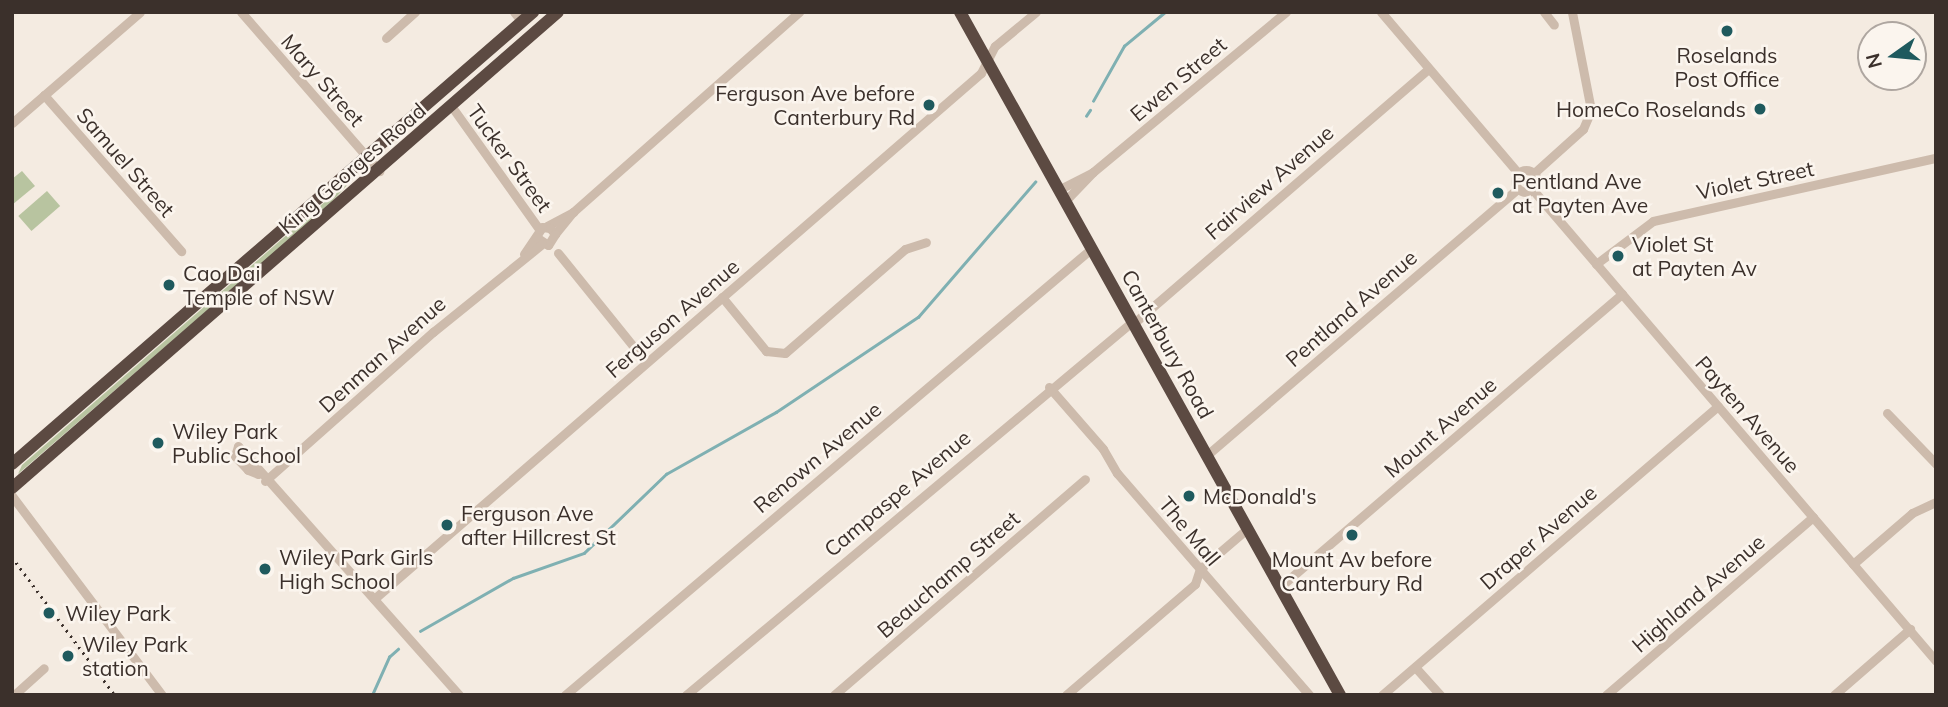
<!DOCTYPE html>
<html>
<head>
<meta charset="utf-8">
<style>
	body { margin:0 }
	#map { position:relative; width:1948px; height:707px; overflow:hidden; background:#f4ebe1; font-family:Mulish,sans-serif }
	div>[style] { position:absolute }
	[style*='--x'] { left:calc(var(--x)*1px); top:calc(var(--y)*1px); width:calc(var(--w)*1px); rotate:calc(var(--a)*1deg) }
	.green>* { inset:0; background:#b8c4a0; transform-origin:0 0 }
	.stream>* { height:2.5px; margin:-1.25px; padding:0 1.25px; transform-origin:1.25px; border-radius:1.25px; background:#7fb0b2 }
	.minor>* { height:9px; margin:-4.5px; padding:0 4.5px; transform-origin:4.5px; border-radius:4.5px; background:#cdbbac }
	.minor>.ring { margin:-4.5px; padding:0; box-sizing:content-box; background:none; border:9px solid #cdbbac; border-radius:50% }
	.highway>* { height:12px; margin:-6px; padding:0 6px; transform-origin:6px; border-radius:6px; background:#5c4a42 }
	.rail>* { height:2.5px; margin-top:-1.25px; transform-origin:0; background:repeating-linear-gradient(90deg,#3b302b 0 2px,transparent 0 7px) }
	.dots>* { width:19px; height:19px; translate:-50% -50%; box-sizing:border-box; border:4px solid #fbf5ee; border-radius:50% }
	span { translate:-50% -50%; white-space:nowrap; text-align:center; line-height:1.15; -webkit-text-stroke:5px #fbf5ee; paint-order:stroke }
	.poi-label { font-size:21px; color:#3b302b }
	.right { translate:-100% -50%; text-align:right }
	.left { translate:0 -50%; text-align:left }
	.street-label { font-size:21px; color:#3b302b }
	.frame { position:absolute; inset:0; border:14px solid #3b302b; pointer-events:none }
	.north { position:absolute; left:1857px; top:21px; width:70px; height:70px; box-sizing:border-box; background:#fbf5ee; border:2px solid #aea6a0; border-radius:50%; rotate:255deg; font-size:19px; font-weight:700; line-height:28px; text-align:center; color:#3b302b }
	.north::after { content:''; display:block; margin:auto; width:24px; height:32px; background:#1f5a5e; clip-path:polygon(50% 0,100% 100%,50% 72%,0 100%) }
</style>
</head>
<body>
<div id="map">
	<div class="green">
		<div style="clip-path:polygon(22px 171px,35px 186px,12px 205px,12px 179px)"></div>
		<div style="clip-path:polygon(358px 173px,329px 205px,18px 474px,22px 465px)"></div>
		<div style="left:47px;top:191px;width:20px;height:38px;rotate:49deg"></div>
	</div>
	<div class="stream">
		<div style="--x:1093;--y:101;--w:63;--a:-60.6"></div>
		<div style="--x:1124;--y:46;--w:53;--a:-39.7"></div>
		<div style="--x:1086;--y:116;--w:7;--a:-56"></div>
		<div style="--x:420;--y:631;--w:107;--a:-29.7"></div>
		<div style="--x:513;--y:578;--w:75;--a:-19.4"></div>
		<div style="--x:584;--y:553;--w:114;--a:-43.9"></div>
		<div style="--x:666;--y:474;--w:126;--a:-29.4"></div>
		<div style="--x:776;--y:412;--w:171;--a:-33.8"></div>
		<div style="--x:918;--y:317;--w:179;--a:-49.1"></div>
		<div style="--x:372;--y:695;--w:42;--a:-65.9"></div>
		<div style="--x:389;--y:657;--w:12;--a:-42"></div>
	</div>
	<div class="minor">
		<div style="--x:241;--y:12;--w:211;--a:49"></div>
		<div style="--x:514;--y:12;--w:13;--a:51"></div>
		<div style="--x:1381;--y:12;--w:211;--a:49.6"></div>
		<div style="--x:1544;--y:12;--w:16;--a:52"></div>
		<div style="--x:386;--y:38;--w:39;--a:-42"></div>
		<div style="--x:44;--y:95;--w:208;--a:48.7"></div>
		<div style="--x:452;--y:107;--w:150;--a:54.5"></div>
		<div style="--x:12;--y:123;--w:169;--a:-40.9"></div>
		<div class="ring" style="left:1515px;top:170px;width:13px;height:13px"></div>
		<div style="--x:1534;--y:173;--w:66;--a:-41.9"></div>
		<div style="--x:1583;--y:129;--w:21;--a:-67"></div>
		<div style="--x:1591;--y:110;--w:100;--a:-101"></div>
		<div style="--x:1060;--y:189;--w:37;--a:-27"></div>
		<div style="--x:1093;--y:172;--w:251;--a:-39.7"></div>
		<div style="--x:1533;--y:190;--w:620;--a:49.45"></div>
		<div style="--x:1066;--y:200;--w:39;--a:-46"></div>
		<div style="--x:547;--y:226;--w:30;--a:-28"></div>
		<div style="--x:573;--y:212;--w:302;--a:-41.5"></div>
		<div style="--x:555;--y:234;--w:28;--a:-51"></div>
		<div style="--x:558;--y:253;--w:140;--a:51.1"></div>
		<div style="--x:524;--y:254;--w:32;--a:-56"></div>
		<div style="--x:542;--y:227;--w:8;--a:7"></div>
		<div style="--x:550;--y:228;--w:8;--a:50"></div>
		<div style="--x:555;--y:234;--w:13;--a:122"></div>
		<div style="--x:548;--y:245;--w:14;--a:-146"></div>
		<div style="--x:1596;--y:264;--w:71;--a:-37"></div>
		<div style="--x:1653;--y:221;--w:290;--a:-12.6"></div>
		<div style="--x:722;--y:297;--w:70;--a:50.8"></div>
		<div style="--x:766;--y:351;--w:19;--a:6"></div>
		<div style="--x:785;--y:353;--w:159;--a:-40.9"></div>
		<div style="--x:905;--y:249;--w:22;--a:-18"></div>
		<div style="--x:1134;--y:323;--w:389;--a:-40.8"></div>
		<div style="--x:1049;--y:387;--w:82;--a:48.9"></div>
		<div style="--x:1103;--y:449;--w:28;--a:60"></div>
		<div style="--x:1117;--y:473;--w:294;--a:49.1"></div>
		<div style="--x:1887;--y:413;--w:71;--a:46.1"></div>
		<div style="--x:1207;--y:455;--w:408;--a:-40.6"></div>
		<div style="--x:258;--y:474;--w:11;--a:-158"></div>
		<div style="--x:248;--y:470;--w:19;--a:-133"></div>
		<div style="--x:235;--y:456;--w:10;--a:-73"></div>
		<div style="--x:238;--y:446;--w:333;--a:48.4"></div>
		<div style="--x:265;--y:481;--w:225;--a:-41.6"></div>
		<div style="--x:433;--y:332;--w:140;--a:-38.9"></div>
		<div style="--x:12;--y:496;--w:249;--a:53"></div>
		<div style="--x:1853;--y:564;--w:78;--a:-40.8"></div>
		<div style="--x:1912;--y:513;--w:26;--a:-25"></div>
		<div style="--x:1281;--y:586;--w:449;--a:-40.6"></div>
		<div style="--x:374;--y:599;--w:803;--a:-40.91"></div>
		<div style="--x:981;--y:73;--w:30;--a:-63"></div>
		<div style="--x:995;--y:46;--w:53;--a:-39.7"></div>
		<div style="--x:1415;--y:667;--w:38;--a:48"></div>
		<div style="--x:14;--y:695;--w:40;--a:-42"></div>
		<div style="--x:565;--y:695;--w:691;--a:-40.3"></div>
		<div style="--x:686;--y:695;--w:583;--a:-39.92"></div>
		<div style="--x:834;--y:695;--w:331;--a:-40.7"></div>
		<div style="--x:1066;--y:695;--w:170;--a:-40.7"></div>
		<div style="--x:1195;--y:584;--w:16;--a:-72"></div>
		<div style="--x:1200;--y:569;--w:63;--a:-40.5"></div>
		<div style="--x:1382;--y:695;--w:443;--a:-40.7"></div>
		<div style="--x:1606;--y:695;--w:273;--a:-40.7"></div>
		<div style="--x:1834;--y:695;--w:101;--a:-41"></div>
	</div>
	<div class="highway">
		<div style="--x:960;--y:12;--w:782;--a:60.91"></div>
		<div style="--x:12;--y:464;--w:690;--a:-40.94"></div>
		<div style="--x:12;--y:488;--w:724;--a:-41.08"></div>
	</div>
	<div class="rail">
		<div style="--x:12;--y:557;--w:172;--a:53.3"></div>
	</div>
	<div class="dots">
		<div style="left:1727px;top:31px;background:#1f5a5e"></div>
		<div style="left:929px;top:105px;background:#1f5a5e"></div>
		<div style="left:1760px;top:109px;background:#1f5a5e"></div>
		<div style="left:1498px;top:193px;background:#1f5a5e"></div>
		<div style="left:1618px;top:256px;background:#1f5a5e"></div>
		<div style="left:169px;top:285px;background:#1f5a5e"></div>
		<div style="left:158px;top:443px;background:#1f5a5e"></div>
		<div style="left:1189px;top:496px;background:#1f5a5e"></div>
		<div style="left:447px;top:525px;background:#1f5a5e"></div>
		<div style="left:1352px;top:535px;background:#1f5a5e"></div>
		<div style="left:265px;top:569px;background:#1f5a5e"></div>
		<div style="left:49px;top:613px;background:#1f5a5e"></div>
		<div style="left:68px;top:656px;background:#1f5a5e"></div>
	</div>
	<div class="poi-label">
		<span style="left:1727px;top:67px">Roselands<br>Post Office</span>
		<span class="right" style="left:915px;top:105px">Ferguson Ave before<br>Canterbury Rd</span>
		<span class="right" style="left:1746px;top:109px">HomeCo Roselands</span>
		<span class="left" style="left:1512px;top:193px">Pentland Ave<br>at Payten Ave</span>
		<span class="left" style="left:1632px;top:256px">Violet St<br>at Payten Av</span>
		<span class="left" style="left:183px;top:285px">Cao Dai<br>Temple of NSW</span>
		<span class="left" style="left:172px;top:443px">Wiley Park<br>Public School</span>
		<span class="left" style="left:1203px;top:496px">McDonald's</span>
		<span class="left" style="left:461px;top:525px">Ferguson Ave<br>after Hillcrest St</span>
		<span class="left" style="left:279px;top:569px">Wiley Park Girls<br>High School</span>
		<span style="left:1352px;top:571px">Mount Av before<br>Canterbury Rd</span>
		<span class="left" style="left:65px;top:613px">Wiley Park</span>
		<span class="left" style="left:82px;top:656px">Wiley Park<br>station</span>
	</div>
	<div class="street-label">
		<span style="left:1178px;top:79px;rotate:-40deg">Ewen Street</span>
		<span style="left:323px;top:80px;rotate:49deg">Mary Street</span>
		<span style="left:510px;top:158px;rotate:54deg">Tucker Street</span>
		<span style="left:126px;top:162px;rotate:49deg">Samuel Street</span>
		<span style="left:352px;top:168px;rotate:-41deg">King Georges Road</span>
		<span style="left:1755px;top:180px;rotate:-12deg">Violet Street</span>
		<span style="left:1269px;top:182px;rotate:-41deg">Fairview Avenue</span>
		<span style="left:1351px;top:308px;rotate:-41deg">Pentland Avenue</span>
		<span style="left:672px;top:318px;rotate:-41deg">Ferguson Avenue</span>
		<span style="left:1168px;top:344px;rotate:61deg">Canterbury Road</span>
		<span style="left:382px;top:354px;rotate:-42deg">Denman Avenue</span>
		<span style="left:1748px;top:414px;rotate:49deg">Payten Avenue</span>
		<span style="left:1440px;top:427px;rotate:-41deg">Mount Avenue</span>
		<span style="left:817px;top:457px;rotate:-40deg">Renown Avenue</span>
		<span style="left:897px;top:493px;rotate:-40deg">Campaspe Avenue</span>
		<span style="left:1190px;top:531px;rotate:50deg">The Mall</span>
		<span style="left:1538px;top:537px;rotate:-41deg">Draper Avenue</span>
		<span style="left:948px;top:574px;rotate:-41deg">Beauchamp Street</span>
		<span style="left:1698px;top:593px;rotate:-41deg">Highland Avenue</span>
	</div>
	<div class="frame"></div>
	<div class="north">N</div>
</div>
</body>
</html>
